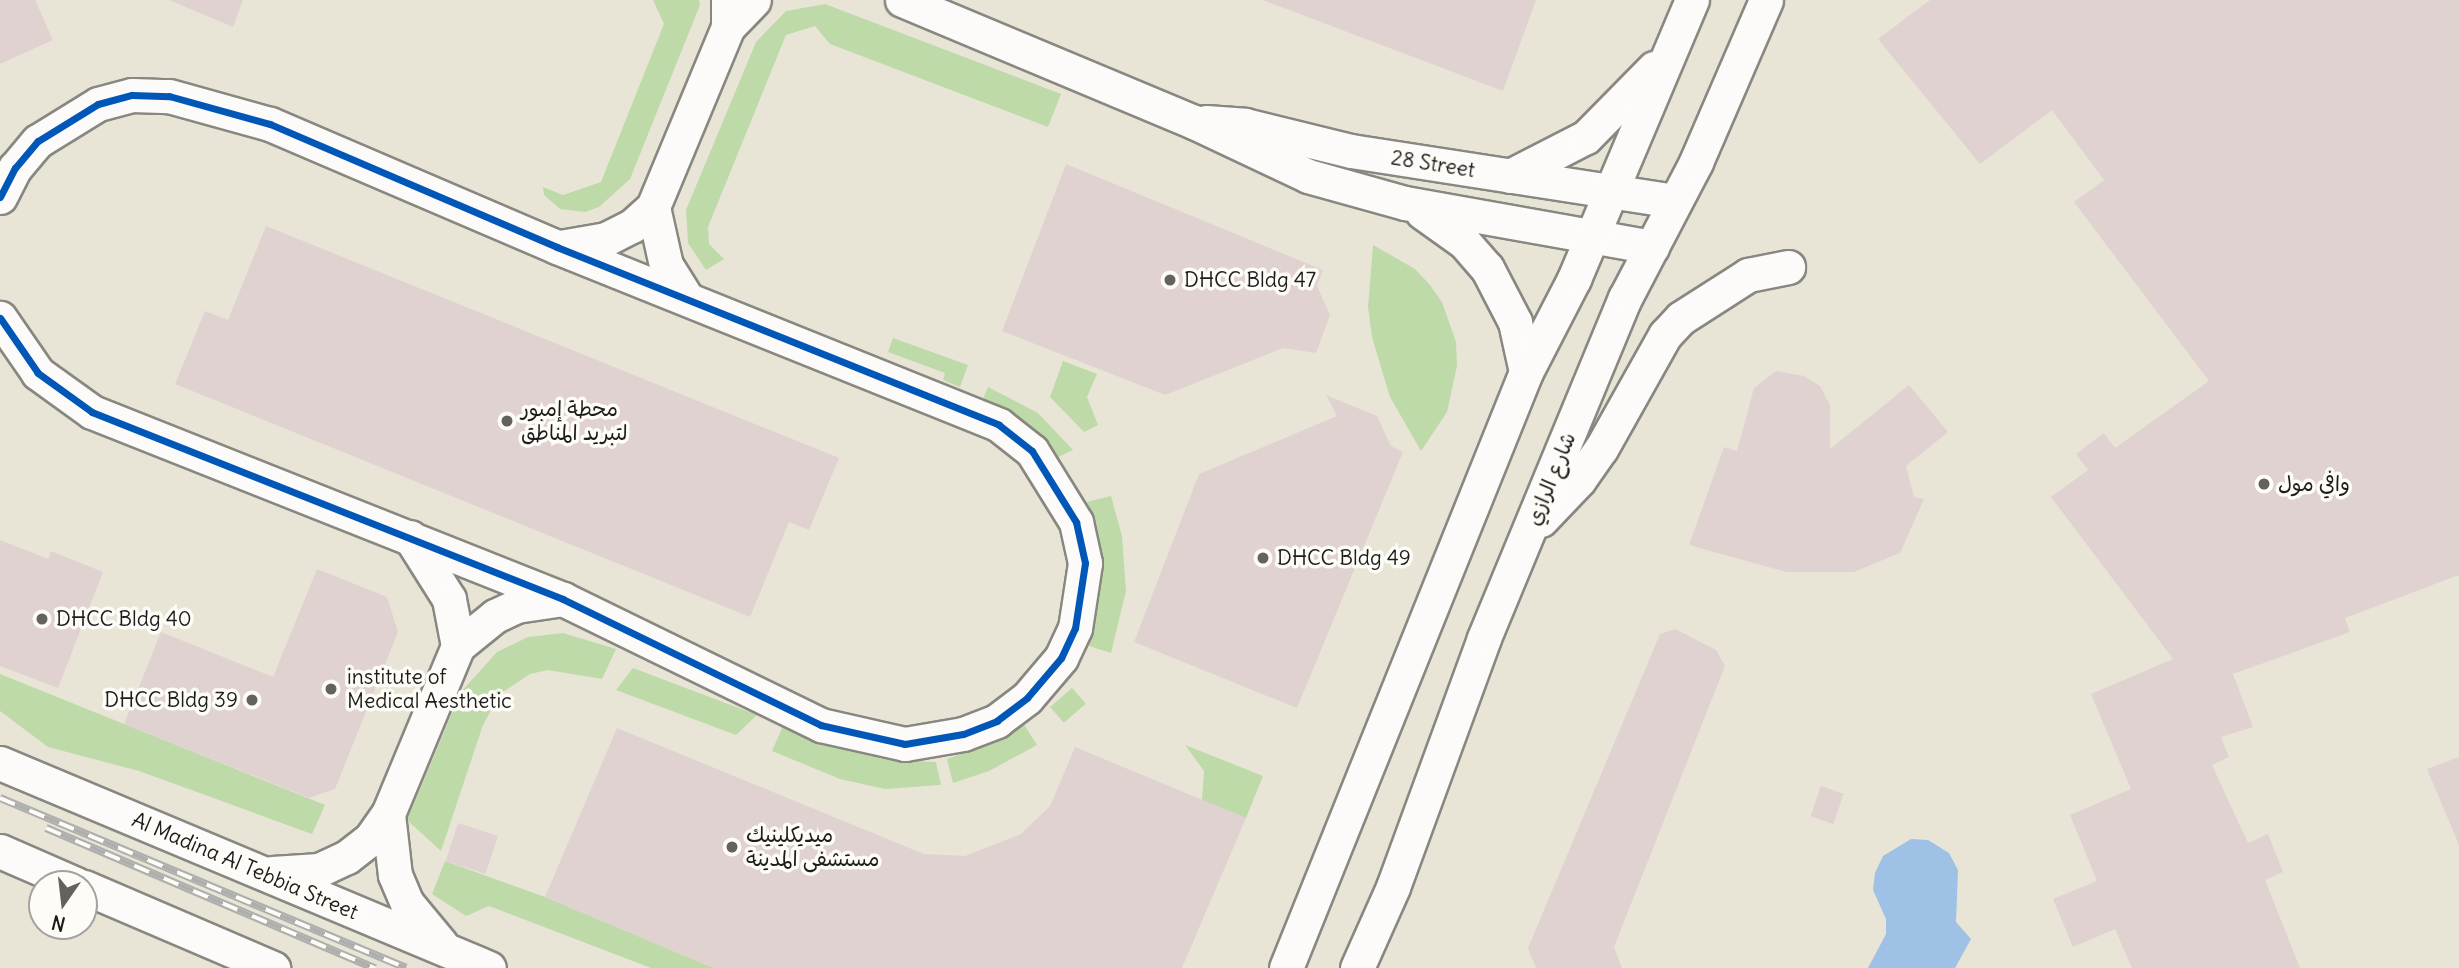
<!DOCTYPE html>
<html>
<head>
<meta charset="utf-8">
<style>
	body { margin:0 }
	#map { position:relative; width:2459px; height:968px; overflow:hidden; background:#e8e5d7; font-family:Delius,"Playpen Sans Arabic",sans-serif }
	div>[style] { position:absolute }
	[style*='--x'] { left:calc(var(--x)*1px); top:calc(var(--y)*1px); width:calc(var(--w)*1px); rotate:calc(var(--a)*1deg) }
	.green>* { inset:0; background:#bedaa8; transform-origin:0 0 }
	.water>* { inset:0; background:#9ec1e5 }
	.building>* { inset:0; background:#e0d2d1; transform-origin:0 0 }
	.roads { filter:drop-shadow(2px 0 #888780) drop-shadow(-2px 0 #888780) drop-shadow(0 2px #888780) drop-shadow(0 -2px #888780) }
	.minor>* { height:33px; margin:-16.5px; padding:0 16.5px; transform-origin:16.5px; border-radius:16.5px; background:#fcfbf9 }
	.rail>* { height:8px; margin-top:-4px; transform-origin:0; background:repeating-linear-gradient(90deg,#fdfcf7 0 16px,#aeaeac 0 32px); box-sizing:border-box; border-block:2px solid #aeaeac }
	.cycleway>* { height:7px; margin:-3.5px; padding:0 3.5px; transform-origin:3.5px; border-radius:3.5px; background:#0057b8 }
	.dots>* { width:19px; height:19px; translate:-50% -50%; box-sizing:border-box; border:4px solid #fdfcf7; border-radius:50% }
	span { translate:-50% -50%; white-space:nowrap; text-align:center; line-height:1.15; -webkit-text-stroke:7px #fdfcf7; paint-order:stroke }
	.street-label { font-size:21px; color:#1c1c1c }
	.poi-label { font-size:21px; color:#1c1c1c }
	.left { translate:0 -50%; text-align:left }
	.right { translate:-100% -50%; text-align:right }
	.north { position:absolute; left:28px; top:870px; width:70px; height:70px; box-sizing:border-box; background:#fdfcf7; border:2px solid #a3a29f; border-radius:50%; rotate:194deg; font-size:19px; font-weight:700; line-height:28px; text-align:center; color:#1c1c1c }
	.north::after { content:''; display:block; margin:auto; width:24px; height:32px; background:#63625d; clip-path:polygon(50% 0,100% 100%,50% 72%,0 100%) }
</style>
</head>
<body>
<div id="map">
	<div class="green">
		<div style="clip-path:polygon(653px 0,699px 0,700px 5px,630px 179px,599px 207px,585px 212px,560px 209px,544px 195px,543px 187px,563px 195px,601px 182px,664px 24px)"></div>
		<div style="clip-path:polygon(825px 4px,1061px 94px,1048px 127px,830px 44px,815px 26px,786px 35px,708px 227px,709px 244px,724px 259px,706px 270px,688px 243px,686px 210px,756px 42px,786px 11px)"></div>
		<div style="clip-path:polygon(1373px 245px,1415px 269px,1430px 285px,1442px 302px,1456px 342px,1457px 366px,1447px 412px,1421px 451px,1390px 397px,1372px 337px,1368px 307px)"></div>
		<div style="clip-path:polygon(893px 338px,968px 365px,960px 387px,943px 380px,945px 373px,888px 352px)"></div>
		<div style="clip-path:polygon(1063px 361px,1097px 374px,1087px 397px,1098px 425px,1084px 432px,1050px 397px)"></div>
		<div style="clip-path:polygon(988px 387px,1038px 413px,1073px 450px,1054px 459px,980px 406px)"></div>
		<div style="clip-path:polygon(1111px 496px,1122px 536px,1126px 591px,1111px 653px,1089px 646px,1102px 577px,1098px 536px,1087px 502px)"></div>
		<div style="clip-path:polygon(563px 633px,616px 649px,602px 679px,548px 670px,530px 674px,500px 694px,483px 725px,441px 851px,407px 820px,461px 692px,497px 652px,528px 637px)"></div>
		<div style="clip-path:polygon(633px 668px,757px 715px,736px 735px,616px 690px)"></div>
		<div style="clip-path:polygon(0 674px,325px 805px,312px 834px,139px 771px,48px 747px,0 711px)"></div>
		<div style="left:1072px;top:688px;width:21px;height:29px;rotate:49deg"></div>
		<div style="clip-path:polygon(1023px 723px,1037px 745px,989px 771px,953px 783px,947px 759px,980px 747px)"></div>
		<div style="clip-path:polygon(783px 726px,882px 759px,936px 762px,941px 785px,885px 789px,840px 779px,772px 751px)"></div>
		<div style="clip-path:polygon(1185px 745px,1263px 776px,1246px 818px,1202px 800px,1204px 771px)"></div>
		<div style="clip-path:polygon(445px 861px,545px 897px,714px 968px,651px 968px,489px 906px,466px 916px,432px 894px)"></div>
	</div>
	<div class="water">
		<div style="clip-path:polygon(1911px 839px,1928px 840px,1949px 853px,1958px 870px,1956px 922px,1971px 939px,1955px 968px,1868px 968px,1886px 934px,1886px 919px,1873px 890px,1875px 873px,1883px 856px)"></div>
	</div>
	<div class="building">
		<div style="clip-path:polygon(0 0,35px 0,53px 40px,0 64px)"></div>
		<div style="clip-path:polygon(169px 0,243px 0,233px 27px)"></div>
		<div style="clip-path:polygon(1263px 0,1536px 0,1503px 91px)"></div>
		<div style="clip-path:polygon(1930px 0,2459px 0,2459px 575px,2345px 618px,2350px 632px,2233px 674px,2253px 727px,2221px 737px,2229px 757px,2212px 765px,2248px 843px,2268px 834px,2283px 872px,2265px 880px,2300px 968px,2132px 968px,2115px 929px,2073px 947px,2053px 899px,2097px 881px,2070px 815px,2131px 789px,2091px 694px,2173px 659px,2051px 497px,2088px 470px,2076px 454px,2104px 433px,2115px 448px,2209px 381px,2074px 202px,2104px 180px,2052px 110px,1980px 164px,1878px 39px)"></div>
		<div style="clip-path:polygon(1066px 164px,1323px 270px,1317px 286px,1330px 315px,1316px 353px,1283px 348px,1165px 395px,1002px 331px)"></div>
		<div style="clip-path:polygon(266px 226px,839px 458px,809px 530px,789px 522px,750px 617px,175px 384px,205px 311px,228px 320px)"></div>
		<div style="clip-path:polygon(1776px 371px,1804px 376px,1820px 386px,1830px 405px,1830px 449px,1909px 385px,1948px 432px,1906px 466px,1914px 497px,1924px 499px,1900px 553px,1854px 572px,1786px 572px,1689px 545px,1724px 447px,1737px 451px,1754px 388px)"></div>
		<div style="clip-path:polygon(1326px 395px,1377px 416px,1391px 446px,1403px 452px,1297px 708px,1134px 642px,1199px 474px,1337px 416px)"></div>
		<div style="clip-path:polygon(0 540px,48px 559px,51px 551px,103px 572px,58px 688px,0 666px)"></div>
		<div style="clip-path:polygon(317px 569px,387px 597px,398px 632px,335px 789px,309px 798px,124px 724px,161px 632px,273px 677px)"></div>
		<div style="clip-path:polygon(1675px 629px,1716px 650px,1725px 666px,1614px 947px,1622px 968px,1536px 968px,1528px 948px,1660px 634px)"></div>
		<div style="clip-path:polygon(617px 728px,924px 854px,965px 856px,1021px 834px,1050px 806px,1075px 747px,1246px 818px,1182px 968px,714px 968px,545px 897px)"></div>
		<div style="clip-path:polygon(2459px 757px,2459px 845px,2427px 769px)"></div>
		<div style="left:1821px;top:786px;width:24px;height:32px;rotate:19deg"></div>
		<div style="left:458px;top:823px;width:42px;height:40px;rotate:18deg"></div>
	</div>
	<div class="roads">
		<div class="minor">
			<div style="--x:902;--y:0;--w:316;--a:22.7"></div>
			<div style="--x:1194;--y:122;--w:126;--a:25.3"></div>
			<div style="--x:1308;--y:176;--w:101;--a:15.6"></div>
			<div style="--x:1405;--y:203;--w:251;--a:10.1"></div>
			<div style="--x:728;--y:27;--w:37;--a:-46"></div>
			<div style="--x:1206;--y:122;--w:39;--a:4"></div>
			<div style="--x:1245;--y:125;--w:109;--a:13.8"></div>
			<div style="--x:1351;--y:151;--w:328;--a:8.8"></div>
			<div style="--x:1510;--y:176;--w:85;--a:-27.2"></div>
			<div style="--x:1586;--y:137;--w:97;--a:-45.4"></div>
			<div style="--x:0;--y:197;--w:33;--a:-63"></div>
			<div style="--x:15;--y:168;--w:35;--a:-50"></div>
			<div style="--x:38;--y:141;--w:70;--a:-31.7"></div>
			<div style="--x:98;--y:104;--w:35;--a:-15"></div>
			<div style="--x:132;--y:95;--w:37;--a:2"></div>
			<div style="--x:169;--y:96;--w:105;--a:15.5"></div>
			<div style="--x:270;--y:124;--w:312;--a:23.2"></div>
			<div style="--x:557;--y:247;--w:476;--a:21.9"></div>
			<div style="--x:999;--y:425;--w:42;--a:38.2"></div>
			<div style="--x:1032;--y:451;--w:84;--a:58.2"></div>
			<div style="--x:1076;--y:522;--w:42;--a:77.6"></div>
			<div style="--x:1085;--y:563;--w:66;--a:98.7"></div>
			<div style="--x:1075;--y:628;--w:33;--a:115"></div>
			<div style="--x:1061;--y:658;--w:52;--a:130.4"></div>
			<div style="--x:1027;--y:698;--w:38;--a:143"></div>
			<div style="--x:997;--y:721;--w:36;--a:159"></div>
			<div style="--x:963;--y:734;--w:59;--a:170.2"></div>
			<div style="--x:905;--y:744;--w:86;--a:-167.3"></div>
			<div style="--x:821;--y:725;--w:287;--a:-154"></div>
			<div style="--x:563;--y:599;--w:507;--a:-158.35"></div>
			<div style="--x:92;--y:412;--w:67;--a:-144.2"></div>
			<div style="--x:38;--y:373;--w:67;--a:-124.6"></div>
			<div style="--x:653;--y:207;--w:59;--a:77.4"></div>
			<div style="--x:666;--y:265;--w:39;--a:58"></div>
			<div style="--x:1422;--y:212;--w:52;--a:35.5"></div>
			<div style="--x:1464;--y:242;--w:35;--a:49"></div>
			<div style="--x:1487;--y:268;--w:61;--a:62.6"></div>
			<div style="--x:1515;--y:322;--w:51;--a:77.6"></div>
			<div style="--x:560;--y:247;--w:47;--a:-9.9"></div>
			<div style="--x:606;--y:239;--w:29;--a:-27"></div>
			<div style="--x:632;--y:226;--w:28;--a:-42"></div>
			<div style="--x:653;--y:207;--w:195;--a:-67.4"></div>
			<div style="--x:728;--y:27;--w:27;--a:-90"></div>
			<div style="--x:1541;--y:520;--w:55;--a:-46.5"></div>
			<div style="--x:1579;--y:480;--w:38;--a:-55"></div>
			<div style="--x:1601;--y:449;--w:131;--a:-60.7"></div>
			<div style="--x:1665;--y:335;--w:23;--a:-47"></div>
			<div style="--x:1681;--y:318;--w:80;--a:-32.7"></div>
			<div style="--x:1748;--y:275;--w:41;--a:-11.3"></div>
			<div style="--x:410;--y:537;--w:73;--a:57.8"></div>
			<div style="--x:449;--y:599;--w:48;--a:79.2"></div>
			<div style="--x:0;--y:763;--w:530;--a:22.74"></div>
			<div style="--x:388;--y:814;--w:61;--a:83.5"></div>
			<div style="--x:395;--y:875;--w:30;--a:67"></div>
			<div style="--x:407;--y:903;--w:53;--a:50.3"></div>
			<div style="--x:0;--y:851;--w:83;--a:23.5"></div>
			<div style="--x:272;--y:873;--w:47;--a:-3.7"></div>
			<div style="--x:319;--y:870;--w:31;--a:-25"></div>
			<div style="--x:347;--y:857;--w:31;--a:-38"></div>
			<div style="--x:371;--y:838;--w:29;--a:-55"></div>
			<div style="--x:388;--y:814;--w:182;--a:-67.4"></div>
			<div style="--x:458;--y:646;--w:48;--a:-39"></div>
			<div style="--x:495;--y:616;--w:23;--a:-25"></div>
			<div style="--x:516;--y:606;--w:48;--a:-8.5"></div>
			<div style="--x:84;--y:887;--w:206;--a:23.2"></div>
			<div style="--x:1286;--y:968;--w:643;--a:-68.07"></div>
			<div style="--x:1526;--y:372;--w:105;--a:-62.7"></div>
			<div style="--x:1574;--y:279;--w:303;--a:-67.1"></div>
			<div style="--x:1357;--y:968;--w:89;--a:-66"></div>
			<div style="--x:1393;--y:887;--w:265;--a:-69.9"></div>
			<div style="--x:1484;--y:638;--w:368;--a:-67.5"></div>
			<div style="--x:1625;--y:298;--w:153;--a:-62.4"></div>
			<div style="--x:1696;--y:162;--w:176;--a:-66.6"></div>
		</div>
	</div>
	<div class="rail">
		<div style="--x:0;--y:798;--w:440;--a:22.7"></div>
		<div style="--x:46;--y:828;--w:358;--a:23.1"></div>
	</div>
	<div class="cycleway">
		<div style="--x:0;--y:197;--w:33;--a:-63"></div>
		<div style="--x:15;--y:168;--w:35;--a:-50"></div>
		<div style="--x:38;--y:141;--w:70;--a:-31.7"></div>
		<div style="--x:98;--y:104;--w:35;--a:-15"></div>
		<div style="--x:132;--y:95;--w:37;--a:2"></div>
		<div style="--x:169;--y:96;--w:105;--a:15.5"></div>
		<div style="--x:270;--y:124;--w:312;--a:23.2"></div>
		<div style="--x:557;--y:247;--w:476;--a:21.9"></div>
		<div style="--x:999;--y:425;--w:42;--a:38.2"></div>
		<div style="--x:1032;--y:451;--w:84;--a:58.2"></div>
		<div style="--x:1076;--y:522;--w:42;--a:77.6"></div>
		<div style="--x:1085;--y:563;--w:66;--a:98.7"></div>
		<div style="--x:1075;--y:628;--w:33;--a:115"></div>
		<div style="--x:1061;--y:658;--w:52;--a:130.4"></div>
		<div style="--x:1027;--y:698;--w:38;--a:143"></div>
		<div style="--x:997;--y:721;--w:36;--a:159"></div>
		<div style="--x:963;--y:734;--w:59;--a:170.2"></div>
		<div style="--x:905;--y:744;--w:86;--a:-167.3"></div>
		<div style="--x:821;--y:725;--w:287;--a:-154"></div>
		<div style="--x:563;--y:599;--w:507;--a:-158.35"></div>
		<div style="--x:92;--y:412;--w:67;--a:-144.2"></div>
		<div style="--x:38;--y:373;--w:67;--a:-124.6"></div>
	</div>
	<div class="dots">
		<div style="left:1170px;top:280px;background:#63625d"></div>
		<div style="left:507px;top:421px;background:#63625d"></div>
		<div style="left:2264px;top:484px;background:#63625d"></div>
		<div style="left:1263px;top:558px;background:#63625d"></div>
		<div style="left:42px;top:619px;background:#63625d"></div>
		<div style="left:331px;top:689px;background:#63625d"></div>
		<div style="left:252px;top:700px;background:#63625d"></div>
		<div style="left:732px;top:847px;background:#63625d"></div>
	</div>
	<div class="street-label">
		<span style="left:1433px;top:164px;rotate:9deg">28 Street</span>
		<span style="left:1551px;top:479px;rotate:-68deg">شارع الرازي</span>
		<span style="left:245px;top:866px;rotate:23deg">Al Madina Al Tebbia Street</span>
	</div>
	<div class="poi-label">
		<span class="left" style="left:1184px;top:280px">DHCC Bldg 47</span>
		<span class="left" style="left:521px;top:421px">محطة إمبور<br>لتبريد المناطق</span>
		<span class="left" style="left:2278px;top:484px">وافي مول</span>
		<span class="left" style="left:1277px;top:558px">DHCC Bldg 49</span>
		<span class="left" style="left:56px;top:619px">DHCC Bldg 40</span>
		<span class="left" style="left:347px;top:689px">institute of<br>Medical Aesthetic</span>
		<span class="right" style="left:238px;top:700px">DHCC Bldg 39</span>
		<span class="left" style="left:746px;top:847px">ميديكلينيك<br>مستشفى المدينة</span>
	</div>
	<div class="north">N</div>
</div>
</body>
</html>
